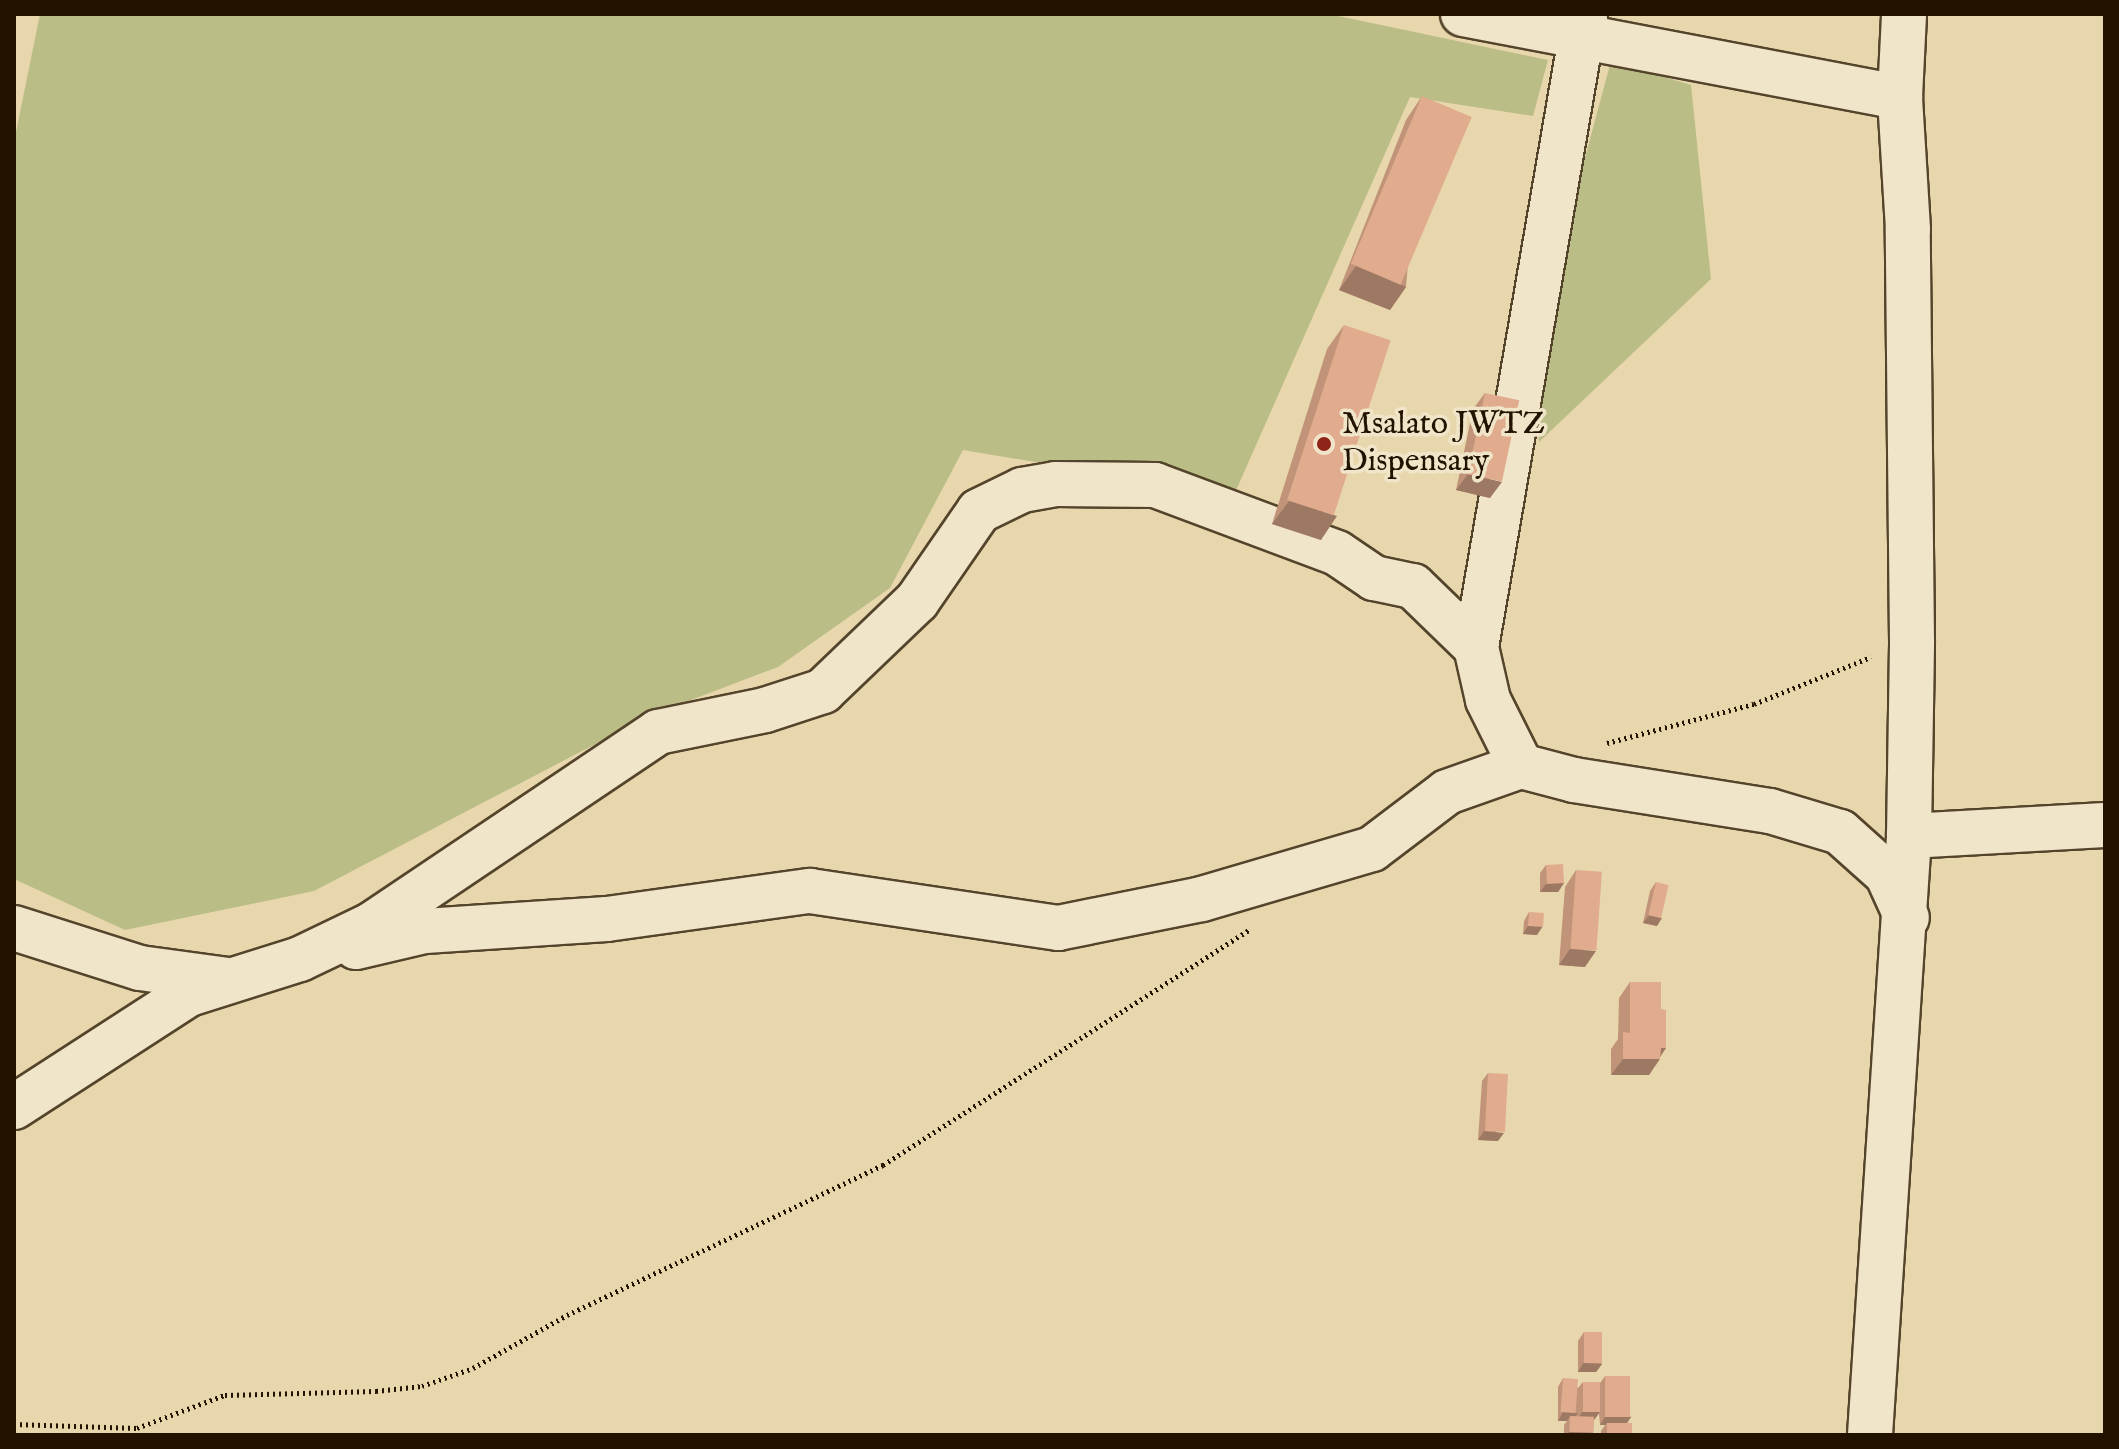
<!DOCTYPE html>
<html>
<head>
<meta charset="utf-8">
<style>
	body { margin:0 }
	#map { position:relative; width:2119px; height:1449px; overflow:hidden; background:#e8d7ac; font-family:"IM FELL English",serif }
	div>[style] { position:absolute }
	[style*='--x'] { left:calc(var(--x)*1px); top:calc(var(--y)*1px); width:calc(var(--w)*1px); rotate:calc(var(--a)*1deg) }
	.green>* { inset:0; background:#bbbd86 }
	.path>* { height:5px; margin-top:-2.5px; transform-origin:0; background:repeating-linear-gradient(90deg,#221300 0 2px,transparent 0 6px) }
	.roads { filter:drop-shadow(2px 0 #54442b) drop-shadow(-2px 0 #54442b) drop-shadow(0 2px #54442b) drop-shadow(0 -2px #54442b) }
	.minor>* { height:44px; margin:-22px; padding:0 22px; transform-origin:22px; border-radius:22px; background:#f0e5c9 }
	.wall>* { inset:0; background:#c19479 }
	.shaded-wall>* { inset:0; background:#9d7863 }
	.building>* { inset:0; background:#e0ac8d; transform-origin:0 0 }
	.dots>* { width:22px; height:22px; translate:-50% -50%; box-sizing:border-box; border:4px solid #f0e5c9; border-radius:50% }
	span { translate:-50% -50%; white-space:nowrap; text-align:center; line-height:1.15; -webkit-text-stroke:7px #f0e5c9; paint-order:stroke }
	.poi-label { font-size:32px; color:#221300 }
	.left { translate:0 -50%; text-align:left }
	.frame { position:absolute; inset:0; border:16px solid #221300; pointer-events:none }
</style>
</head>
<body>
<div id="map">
	<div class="green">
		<div style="clip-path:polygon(40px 14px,1329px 14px,1548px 60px,1533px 116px,1410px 97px,1234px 495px,963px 450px,890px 588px,778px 667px,649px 716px,314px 891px,125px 930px,14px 879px,14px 142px)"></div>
		<div style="clip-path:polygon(1611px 61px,1691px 85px,1711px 279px,1539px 442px,1530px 362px)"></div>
	</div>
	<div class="path">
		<div style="--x:1607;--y:743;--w:152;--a:-14.9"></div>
		<div style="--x:1754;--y:704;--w:126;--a:-21.9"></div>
		<div style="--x:14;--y:1424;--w:123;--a:1.9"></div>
		<div style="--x:137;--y:1428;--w:94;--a:-20.6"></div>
		<div style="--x:225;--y:1395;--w:151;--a:-1.5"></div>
		<div style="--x:376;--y:1391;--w:46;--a:-6.2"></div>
		<div style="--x:422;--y:1386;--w:54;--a:-19.4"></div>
		<div style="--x:473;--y:1368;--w:108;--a:-29.4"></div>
		<div style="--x:567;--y:1315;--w:350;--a:-25.4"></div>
		<div style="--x:883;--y:1165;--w:436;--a:-32.7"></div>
	</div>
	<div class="roads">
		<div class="minor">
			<div style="--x:1463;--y:14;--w:445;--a:10.8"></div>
			<div style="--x:1476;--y:647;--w:642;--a:-80.23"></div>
			<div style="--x:1909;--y:836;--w:196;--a:-3.2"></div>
			<div style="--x:14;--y:928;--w:132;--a:17.6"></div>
			<div style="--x:140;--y:968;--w:89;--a:7.8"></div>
			<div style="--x:356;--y:947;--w:71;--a:-13.1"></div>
			<div style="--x:425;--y:931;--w:182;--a:-3.8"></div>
			<div style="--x:607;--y:919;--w:205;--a:-7.9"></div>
			<div style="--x:810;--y:891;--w:251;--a:8.5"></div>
			<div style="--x:1058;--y:928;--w:147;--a:-11.4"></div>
			<div style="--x:1202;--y:899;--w:177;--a:-16.4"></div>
			<div style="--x:1372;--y:849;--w:94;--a:-37.2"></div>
			<div style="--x:1447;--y:792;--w:78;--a:-19.4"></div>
			<div style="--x:14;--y:1107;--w:208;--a:-32.9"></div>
			<div style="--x:189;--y:994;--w:116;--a:-17.5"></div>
			<div style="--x:300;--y:959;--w:79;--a:-25.6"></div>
			<div style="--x:371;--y:925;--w:346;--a:-33.9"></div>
			<div style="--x:658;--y:732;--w:109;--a:-11.6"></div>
			<div style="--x:765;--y:710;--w:61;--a:-18.1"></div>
			<div style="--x:823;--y:691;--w:130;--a:-43.8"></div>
			<div style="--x:917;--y:601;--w:109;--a:-55.4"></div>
			<div style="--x:979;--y:511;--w:48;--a:-26"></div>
			<div style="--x:1022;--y:490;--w:34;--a:-10"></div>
			<div style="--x:1055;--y:484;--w:100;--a:0.6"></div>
			<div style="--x:1155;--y:485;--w:194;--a:20.5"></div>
			<div style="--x:1337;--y:553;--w:45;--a:34"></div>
			<div style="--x:1374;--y:578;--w:40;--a:12"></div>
			<div style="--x:1413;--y:586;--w:88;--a:44.1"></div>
			<div style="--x:1476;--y:647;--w:54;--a:77.2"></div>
			<div style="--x:1488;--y:700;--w:74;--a:63.4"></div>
			<div style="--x:1521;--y:766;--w:55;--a:14.8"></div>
			<div style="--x:1574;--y:780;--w:198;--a:9"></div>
			<div style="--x:1770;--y:811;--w:73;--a:16.7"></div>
			<div style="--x:1840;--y:832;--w:63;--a:41.8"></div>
			<div style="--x:1887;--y:874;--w:48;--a:65.6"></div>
			<div style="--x:1870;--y:1435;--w:600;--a:-86.27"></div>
			<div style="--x:1909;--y:836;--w:195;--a:-89.1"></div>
			<div style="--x:1912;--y:641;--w:412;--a:-90.6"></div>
			<div style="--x:1908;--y:229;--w:132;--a:-93.5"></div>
			<div style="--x:1900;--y:97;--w:83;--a:-87.2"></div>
		</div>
	</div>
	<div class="wall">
		<div style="clip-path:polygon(1422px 96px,1406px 287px,1390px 310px,1339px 290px,1406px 120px)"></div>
		<div style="clip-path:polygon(1344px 325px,1321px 540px,1272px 524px,1327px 349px)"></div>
		<div style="clip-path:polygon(1485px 393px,1490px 498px,1456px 490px,1473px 409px)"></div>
		<div style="clip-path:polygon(1546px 865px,1564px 883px,1558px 892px,1540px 892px,1540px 873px)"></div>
		<div style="clip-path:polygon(1576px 870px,1585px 967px,1559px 965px,1565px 887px)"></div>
		<div style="clip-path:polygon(1656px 882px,1657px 926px,1643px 923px,1650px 891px)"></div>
		<div style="clip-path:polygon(1529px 912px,1537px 935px,1523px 934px,1524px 921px)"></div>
		<div style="clip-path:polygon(1630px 982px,1661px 1009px,1666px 1048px,1649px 1075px,1611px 1075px,1611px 1049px,1618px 1039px,1619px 998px)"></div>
		<div style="clip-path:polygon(1488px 1073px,1498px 1141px,1478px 1140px,1482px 1081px)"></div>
		<div style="clip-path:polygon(1584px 1332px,1602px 1364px,1596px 1372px,1578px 1372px,1578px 1341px)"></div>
		<div style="clip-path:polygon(1605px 1376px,1631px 1417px,1627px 1423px,1632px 1435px,1601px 1435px,1601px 1431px,1605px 1425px,1600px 1425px,1599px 1413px,1594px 1420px,1593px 1432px,1591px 1435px,1564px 1435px,1564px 1425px,1567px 1421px,1558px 1421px,1558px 1387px,1563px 1378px,1578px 1388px,1583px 1382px,1600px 1383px)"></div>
	</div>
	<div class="shaded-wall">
		<div style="clip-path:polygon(1356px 266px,1406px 287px,1390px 310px,1339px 290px)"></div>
		<div style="clip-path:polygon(1468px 474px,1502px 482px,1490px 498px,1456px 490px)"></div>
		<div style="clip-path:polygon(1289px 501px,1337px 516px,1321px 540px,1272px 524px)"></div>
		<div style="clip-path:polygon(1564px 883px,1558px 892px,1540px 892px,1546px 884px)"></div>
		<div style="clip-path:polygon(1649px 915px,1662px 918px,1657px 926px,1643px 923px)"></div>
		<div style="clip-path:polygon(1528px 926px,1543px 926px,1537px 935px,1523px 934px)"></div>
		<div style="clip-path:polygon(1570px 949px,1596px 951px,1585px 967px,1559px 965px)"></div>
		<div style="clip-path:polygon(1661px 1048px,1666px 1048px,1658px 1059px,1660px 1059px,1649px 1075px,1611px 1075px,1623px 1059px)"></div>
		<div style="clip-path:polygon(1484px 1131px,1504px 1133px,1498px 1141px,1478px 1140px)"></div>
		<div style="clip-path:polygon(1583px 1363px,1602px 1364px,1596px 1372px,1578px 1372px)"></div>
		<div style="clip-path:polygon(1563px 1412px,1578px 1413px,1572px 1421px,1570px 1416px,1567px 1421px,1558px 1421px)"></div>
		<div style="clip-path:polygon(1582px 1412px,1600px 1412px,1594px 1420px,1577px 1420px)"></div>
		<div style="clip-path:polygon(1605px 1417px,1631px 1417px,1625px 1426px,1607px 1423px,1605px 1425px,1600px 1425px)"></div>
		<div style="clip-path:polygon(1569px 1432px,1593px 1432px,1591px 1435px,1567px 1435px)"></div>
	</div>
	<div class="building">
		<div style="left:1422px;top:96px;width:54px;height:182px;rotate:23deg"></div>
		<div style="left:1344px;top:325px;width:49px;height:184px;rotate:18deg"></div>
		<div style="left:1485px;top:393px;width:35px;height:83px;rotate:12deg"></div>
		<div style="left:1563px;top:864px;width:19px;height:17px;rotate:87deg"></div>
		<div style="left:1576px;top:870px;width:26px;height:79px;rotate:4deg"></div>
		<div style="left:1656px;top:882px;width:13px;height:34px;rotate:13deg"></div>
		<div style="left:1529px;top:912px;width:15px;height:14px;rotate:4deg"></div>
		<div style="clip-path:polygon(1630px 982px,1661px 982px,1661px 1009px,1666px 1010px,1666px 1048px,1661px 1048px,1660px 1059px,1623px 1059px,1623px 1032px,1630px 1033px)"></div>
		<div style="left:1488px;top:1073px;width:20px;height:58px;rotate:3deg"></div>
		<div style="left:1584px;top:1332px;width:18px;height:31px"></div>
		<div style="left:1605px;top:1376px;width:25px;height:41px"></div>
		<div style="left:1563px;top:1378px;width:15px;height:34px;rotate:4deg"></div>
		<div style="left:1583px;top:1382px;width:17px;height:30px"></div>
		<div style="left:1570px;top:1416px;width:24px;height:16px;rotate:2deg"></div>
		<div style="left:1607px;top:1423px;width:25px;height:12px"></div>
	</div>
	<div class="dots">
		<div style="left:1324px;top:444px;background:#8f2418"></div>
	</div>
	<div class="poi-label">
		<span class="left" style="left:1342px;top:444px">Msalato JWTZ<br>Dispensary</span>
	</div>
	<div class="frame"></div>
</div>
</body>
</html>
